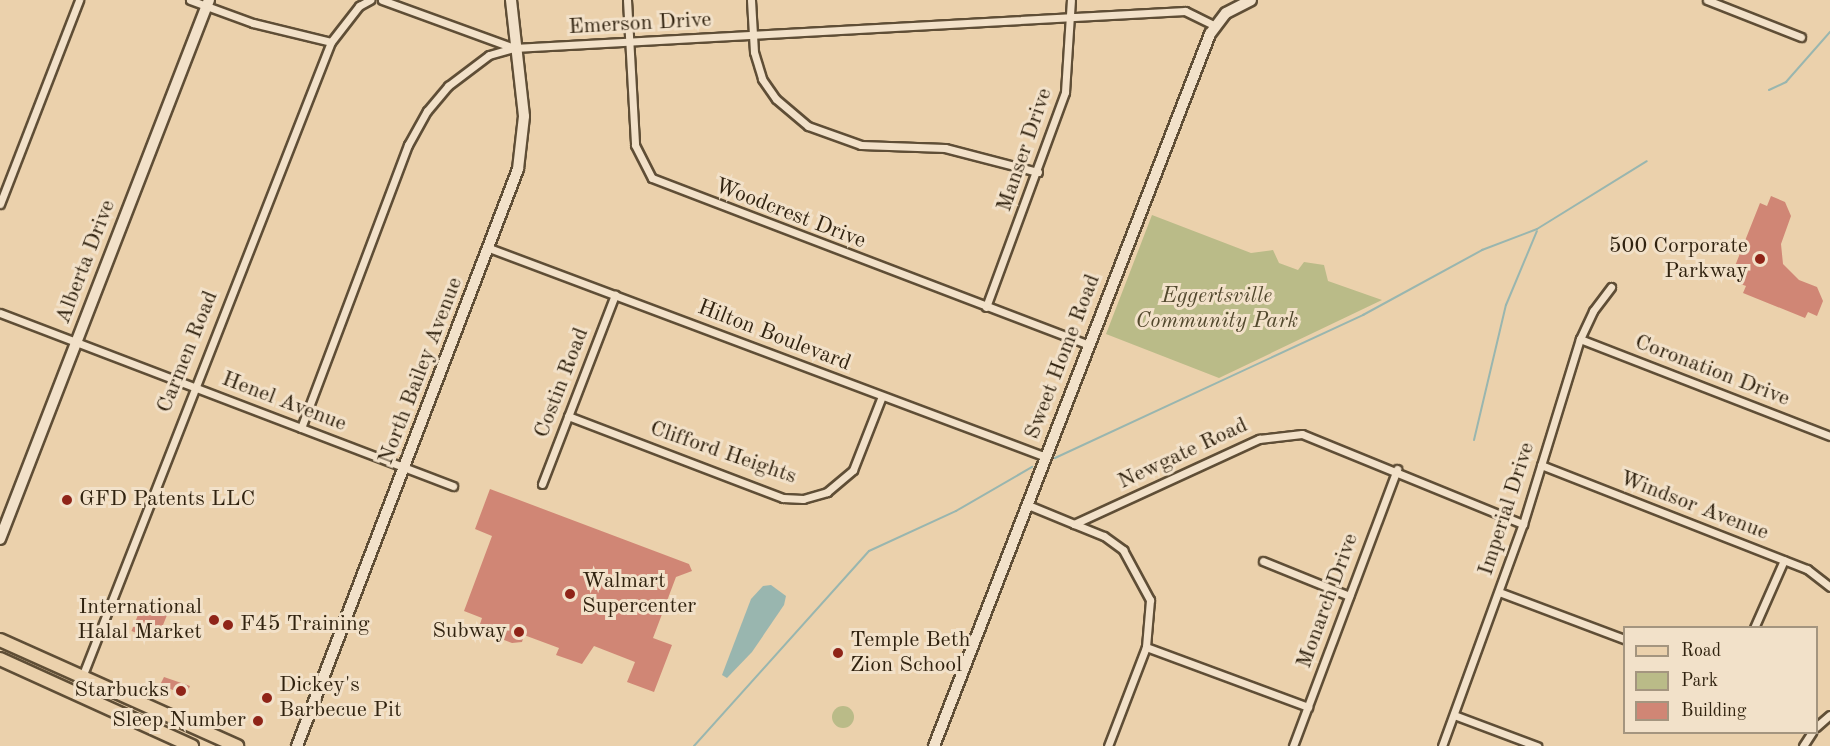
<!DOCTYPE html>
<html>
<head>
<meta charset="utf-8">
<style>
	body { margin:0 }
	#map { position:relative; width:1830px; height:746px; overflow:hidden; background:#ebd1ac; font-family:"Old Standard TT",serif }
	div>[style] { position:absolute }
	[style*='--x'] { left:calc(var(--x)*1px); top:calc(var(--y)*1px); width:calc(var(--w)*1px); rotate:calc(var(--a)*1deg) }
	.green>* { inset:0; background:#babb88 }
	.round { border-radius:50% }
	.water>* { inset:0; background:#99b6af }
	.stream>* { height:2px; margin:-1px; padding:0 1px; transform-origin:1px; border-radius:1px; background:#99b6af }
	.building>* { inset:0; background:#d08675; transform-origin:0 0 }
	.roads { filter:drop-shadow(2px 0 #5f4e36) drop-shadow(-2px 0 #5f4e36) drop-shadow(0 2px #5f4e36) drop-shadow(0 -2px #5f4e36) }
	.street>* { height:7px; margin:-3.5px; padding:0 3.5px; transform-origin:3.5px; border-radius:3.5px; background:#f2e1c9 }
	.secondary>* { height:10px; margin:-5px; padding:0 5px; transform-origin:5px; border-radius:5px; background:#f2e1c9 }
	.primary>* { height:12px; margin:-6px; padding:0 6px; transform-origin:6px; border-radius:6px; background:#ebd1ac }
	.dots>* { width:16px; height:16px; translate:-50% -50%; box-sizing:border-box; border:3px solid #f2e1c9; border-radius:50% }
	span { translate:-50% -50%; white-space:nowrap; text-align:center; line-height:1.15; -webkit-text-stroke:6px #f2e1c9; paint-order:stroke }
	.street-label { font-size:22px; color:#30220f }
	.poi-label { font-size:22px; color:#30220f }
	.right { translate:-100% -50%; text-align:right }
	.left { translate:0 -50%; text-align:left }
	.park-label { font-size:22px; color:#52482d; font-style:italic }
	.legend { position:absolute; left:1623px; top:626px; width:195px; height:108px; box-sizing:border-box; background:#f2e1c9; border:2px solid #a4957f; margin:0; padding:8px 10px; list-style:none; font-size:18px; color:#30220f }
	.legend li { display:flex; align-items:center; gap:12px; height:30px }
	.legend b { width:30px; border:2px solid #a4957f }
</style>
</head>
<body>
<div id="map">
	<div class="green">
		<div style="clip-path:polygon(1152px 215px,1251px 253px,1273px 250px,1279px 263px,1298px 270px,1304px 262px,1324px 265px,1328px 281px,1382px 300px,1219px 378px,1106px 334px)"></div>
		<div class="round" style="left:832px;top:706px;width:22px;height:22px"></div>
	</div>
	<div class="water">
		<div style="clip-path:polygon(771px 585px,786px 596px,784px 605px,752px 652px,727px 678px,722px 675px,751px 599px,763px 586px)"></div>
	</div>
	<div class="stream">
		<div style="--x:1769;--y:90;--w:19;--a:-25"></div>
		<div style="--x:1786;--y:82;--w:67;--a:-48.7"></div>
		<div style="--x:1474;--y:440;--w:139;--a:-76.7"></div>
		<div style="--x:1506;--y:305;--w:80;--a:-67.3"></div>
		<div style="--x:1055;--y:458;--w:340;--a:-24.9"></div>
		<div style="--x:1363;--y:315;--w:136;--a:-28.6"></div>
		<div style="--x:1482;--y:250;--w:59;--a:-20.9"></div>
		<div style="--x:1537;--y:229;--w:129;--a:-31.7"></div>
		<div style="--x:694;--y:746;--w:262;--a:-48.1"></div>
		<div style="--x:869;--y:551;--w:96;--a:-24.7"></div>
		<div style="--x:956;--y:511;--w:88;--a:-30.1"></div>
	</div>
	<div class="building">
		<div style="clip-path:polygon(1771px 196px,1785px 202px,1791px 216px,1781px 244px,1783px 264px,1799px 280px,1817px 287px,1823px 301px,1817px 316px,1808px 312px,1805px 318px,1743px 293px,1746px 286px,1738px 283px,1741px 274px,1733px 271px,1760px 203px,1767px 206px)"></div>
		<div style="clip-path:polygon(490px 489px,689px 564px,692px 571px,676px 577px,653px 638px,672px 645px,654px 692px,627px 682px,635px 662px,594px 646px,582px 664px,556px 655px,559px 648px,524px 635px,522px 642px,512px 643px,478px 630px,482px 618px,464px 611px,492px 536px,475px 529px)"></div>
		<div style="left:142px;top:605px;width:27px;height:28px;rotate:22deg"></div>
		<div style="clip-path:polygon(164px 677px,190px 686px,186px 695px,160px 685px)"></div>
	</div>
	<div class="roads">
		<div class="street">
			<div style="--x:190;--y:0;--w:67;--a:20.1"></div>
			<div style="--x:253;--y:23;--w:80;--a:13.7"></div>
			<div style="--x:331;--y:42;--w:46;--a:-52.1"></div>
			<div style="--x:359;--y:6;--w:13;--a:-29"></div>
			<div style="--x:382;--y:0;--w:140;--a:20"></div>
			<div style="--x:627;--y:0;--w:145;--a:86.8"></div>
			<div style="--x:635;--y:145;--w:37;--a:63"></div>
			<div style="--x:652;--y:178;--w:468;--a:20.9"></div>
			<div style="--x:751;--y:0;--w:52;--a:86.7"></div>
			<div style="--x:754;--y:52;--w:28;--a:73"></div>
			<div style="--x:762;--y:79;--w:24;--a:55"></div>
			<div style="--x:776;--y:99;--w:42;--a:40.2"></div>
			<div style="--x:808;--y:126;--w:56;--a:19.7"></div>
			<div style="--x:861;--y:145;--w:84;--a:2"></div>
			<div style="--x:945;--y:148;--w:96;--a:14.5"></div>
			<div style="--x:1707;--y:0;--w:101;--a:21.5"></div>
			<div style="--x:0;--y:204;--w:219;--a:-68.8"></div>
			<div style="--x:489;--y:248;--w:595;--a:20.57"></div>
			<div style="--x:986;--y:307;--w:229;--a:-69.8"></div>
			<div style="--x:1065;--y:92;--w:92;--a:-86.3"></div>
			<div style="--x:0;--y:313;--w:485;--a:20.9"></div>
			<div style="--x:1580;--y:339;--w:268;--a:21.2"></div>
			<div style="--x:568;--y:416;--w:230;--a:20.9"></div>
			<div style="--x:783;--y:498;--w:20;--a:3"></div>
			<div style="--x:803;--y:499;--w:25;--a:-16"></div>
			<div style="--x:827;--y:492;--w:34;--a:-40"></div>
			<div style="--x:853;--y:470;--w:79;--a:-68.6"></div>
			<div style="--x:301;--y:428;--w:303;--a:-69.3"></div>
			<div style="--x:408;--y:145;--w:39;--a:-61"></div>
			<div style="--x:427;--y:111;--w:33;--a:-50"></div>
			<div style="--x:448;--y:86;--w:51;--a:-37.1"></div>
			<div style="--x:489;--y:55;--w:26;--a:-16"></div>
			<div style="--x:514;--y:48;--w:672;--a:-3.16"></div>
			<div style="--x:1185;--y:11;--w:32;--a:26"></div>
			<div style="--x:1541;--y:465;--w:286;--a:21.4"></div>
			<div style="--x:1807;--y:569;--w:29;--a:38"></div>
			<div style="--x:542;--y:484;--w:203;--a:-68.9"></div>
			<div style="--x:1028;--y:505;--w:50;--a:22.4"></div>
			<div style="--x:1074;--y:524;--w:204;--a:-24.7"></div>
			<div style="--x:1259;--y:439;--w:43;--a:-6.6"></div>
			<div style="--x:1302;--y:434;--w:239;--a:22.2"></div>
			<div style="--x:1074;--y:524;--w:32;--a:22"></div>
			<div style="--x:1104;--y:536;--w:24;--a:36"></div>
			<div style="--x:1123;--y:550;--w:57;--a:61.6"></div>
			<div style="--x:1150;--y:600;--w:47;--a:94.9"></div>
			<div style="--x:1146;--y:647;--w:106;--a:111"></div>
			<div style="--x:1263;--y:561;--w:93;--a:22.1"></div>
			<div style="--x:1499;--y:592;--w:134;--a:20.6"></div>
			<div style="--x:1754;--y:628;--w:74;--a:-66.2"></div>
			<div style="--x:1146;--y:647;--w:173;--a:20.3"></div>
			<div style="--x:82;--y:677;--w:682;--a:-68.59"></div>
			<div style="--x:1454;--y:715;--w:89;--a:20.5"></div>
			<div style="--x:1816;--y:727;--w:18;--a:-41"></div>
			<div style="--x:1293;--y:746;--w:296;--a:-69.4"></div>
			<div style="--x:1442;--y:746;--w:236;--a:-70"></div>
			<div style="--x:1523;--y:524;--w:194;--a:-72.9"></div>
			<div style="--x:1580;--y:339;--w:31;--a:-65"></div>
			<div style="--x:1593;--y:311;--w:30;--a:-53"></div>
			<div style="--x:1803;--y:746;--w:17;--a:-57"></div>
		</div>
		<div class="secondary">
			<div style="--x:0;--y:539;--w:578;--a:-68.81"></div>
			<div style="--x:297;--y:746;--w:618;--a:-69.04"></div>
			<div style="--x:518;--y:169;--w:53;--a:-83.5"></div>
			<div style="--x:524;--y:116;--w:117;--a:-96.4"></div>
			<div style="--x:934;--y:746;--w:764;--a:-68.81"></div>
			<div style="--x:1210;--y:34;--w:26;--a:-53"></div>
			<div style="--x:1226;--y:13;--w:28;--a:-27"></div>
		</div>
		<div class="primary">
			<div style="--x:0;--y:640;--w:260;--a:24.1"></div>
			<div style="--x:0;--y:659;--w:211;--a:24.4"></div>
		</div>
	</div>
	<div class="dots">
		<div style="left:1760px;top:259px;background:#8f2418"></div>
		<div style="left:67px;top:500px;background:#8f2418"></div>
		<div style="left:570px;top:594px;background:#8f2418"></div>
		<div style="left:214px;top:620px;background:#8f2418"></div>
		<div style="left:228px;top:625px;background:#8f2418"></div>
		<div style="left:519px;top:632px;background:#8f2418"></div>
		<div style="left:838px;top:653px;background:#8f2418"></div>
		<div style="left:181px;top:691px;background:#8f2418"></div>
		<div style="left:267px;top:698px;background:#8f2418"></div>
		<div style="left:258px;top:721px;background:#8f2418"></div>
	</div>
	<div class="street-label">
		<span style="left:640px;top:24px;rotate:-3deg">Emerson Drive</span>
		<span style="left:1025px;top:150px;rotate:-71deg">Manser Drive</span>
		<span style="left:790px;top:214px;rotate:21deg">Woodcrest Drive</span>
		<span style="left:86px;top:262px;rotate:-69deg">Alberta Drive</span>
		<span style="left:774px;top:336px;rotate:21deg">Hilton Boulevard</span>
		<span style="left:188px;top:352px;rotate:-68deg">Carmen Road</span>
		<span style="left:1063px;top:357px;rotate:-69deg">Sweet Home Road</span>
		<span style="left:421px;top:371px;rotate:-69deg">North Bailey Avenue</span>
		<span style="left:1712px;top:371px;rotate:21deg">Coronation Drive</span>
		<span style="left:562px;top:383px;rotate:-69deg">Costin Road</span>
		<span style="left:284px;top:402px;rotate:21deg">Henel Avenue</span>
		<span style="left:723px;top:453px;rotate:19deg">Clifford Heights</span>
		<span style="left:1183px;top:454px;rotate:-25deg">Newgate Road</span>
		<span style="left:1694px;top:506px;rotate:21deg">Windsor Avenue</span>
		<span style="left:1507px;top:509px;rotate:-72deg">Imperial Drive</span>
		<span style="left:1328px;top:601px;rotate:-70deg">Monarch Drive</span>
	</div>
	<div class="poi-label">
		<span class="right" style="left:1748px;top:259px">500 Corporate<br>Parkway</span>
		<span class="left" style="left:79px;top:500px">GFD Patents LLC</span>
		<span class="left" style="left:582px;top:594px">Walmart<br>Supercenter</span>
		<span class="right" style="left:202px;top:620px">International<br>Halal Market</span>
		<span class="left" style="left:240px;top:625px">F45 Training</span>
		<span class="right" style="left:507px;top:632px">Subway</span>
		<span class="left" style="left:850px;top:653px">Temple Beth<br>Zion School</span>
		<span class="left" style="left:279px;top:698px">Dickey's<br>Barbecue Pit</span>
		<span class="right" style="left:169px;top:691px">Starbucks</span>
		<span class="right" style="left:246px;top:721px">Sleep Number</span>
	</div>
	<div class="park-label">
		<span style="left:1217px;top:309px">Eggertsville<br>Community Park</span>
	</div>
	<ul class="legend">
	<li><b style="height:8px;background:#ebd1ac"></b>Road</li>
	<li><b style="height:16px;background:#babb88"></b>Park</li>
	<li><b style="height:16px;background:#d08675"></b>Building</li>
	</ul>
</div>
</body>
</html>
